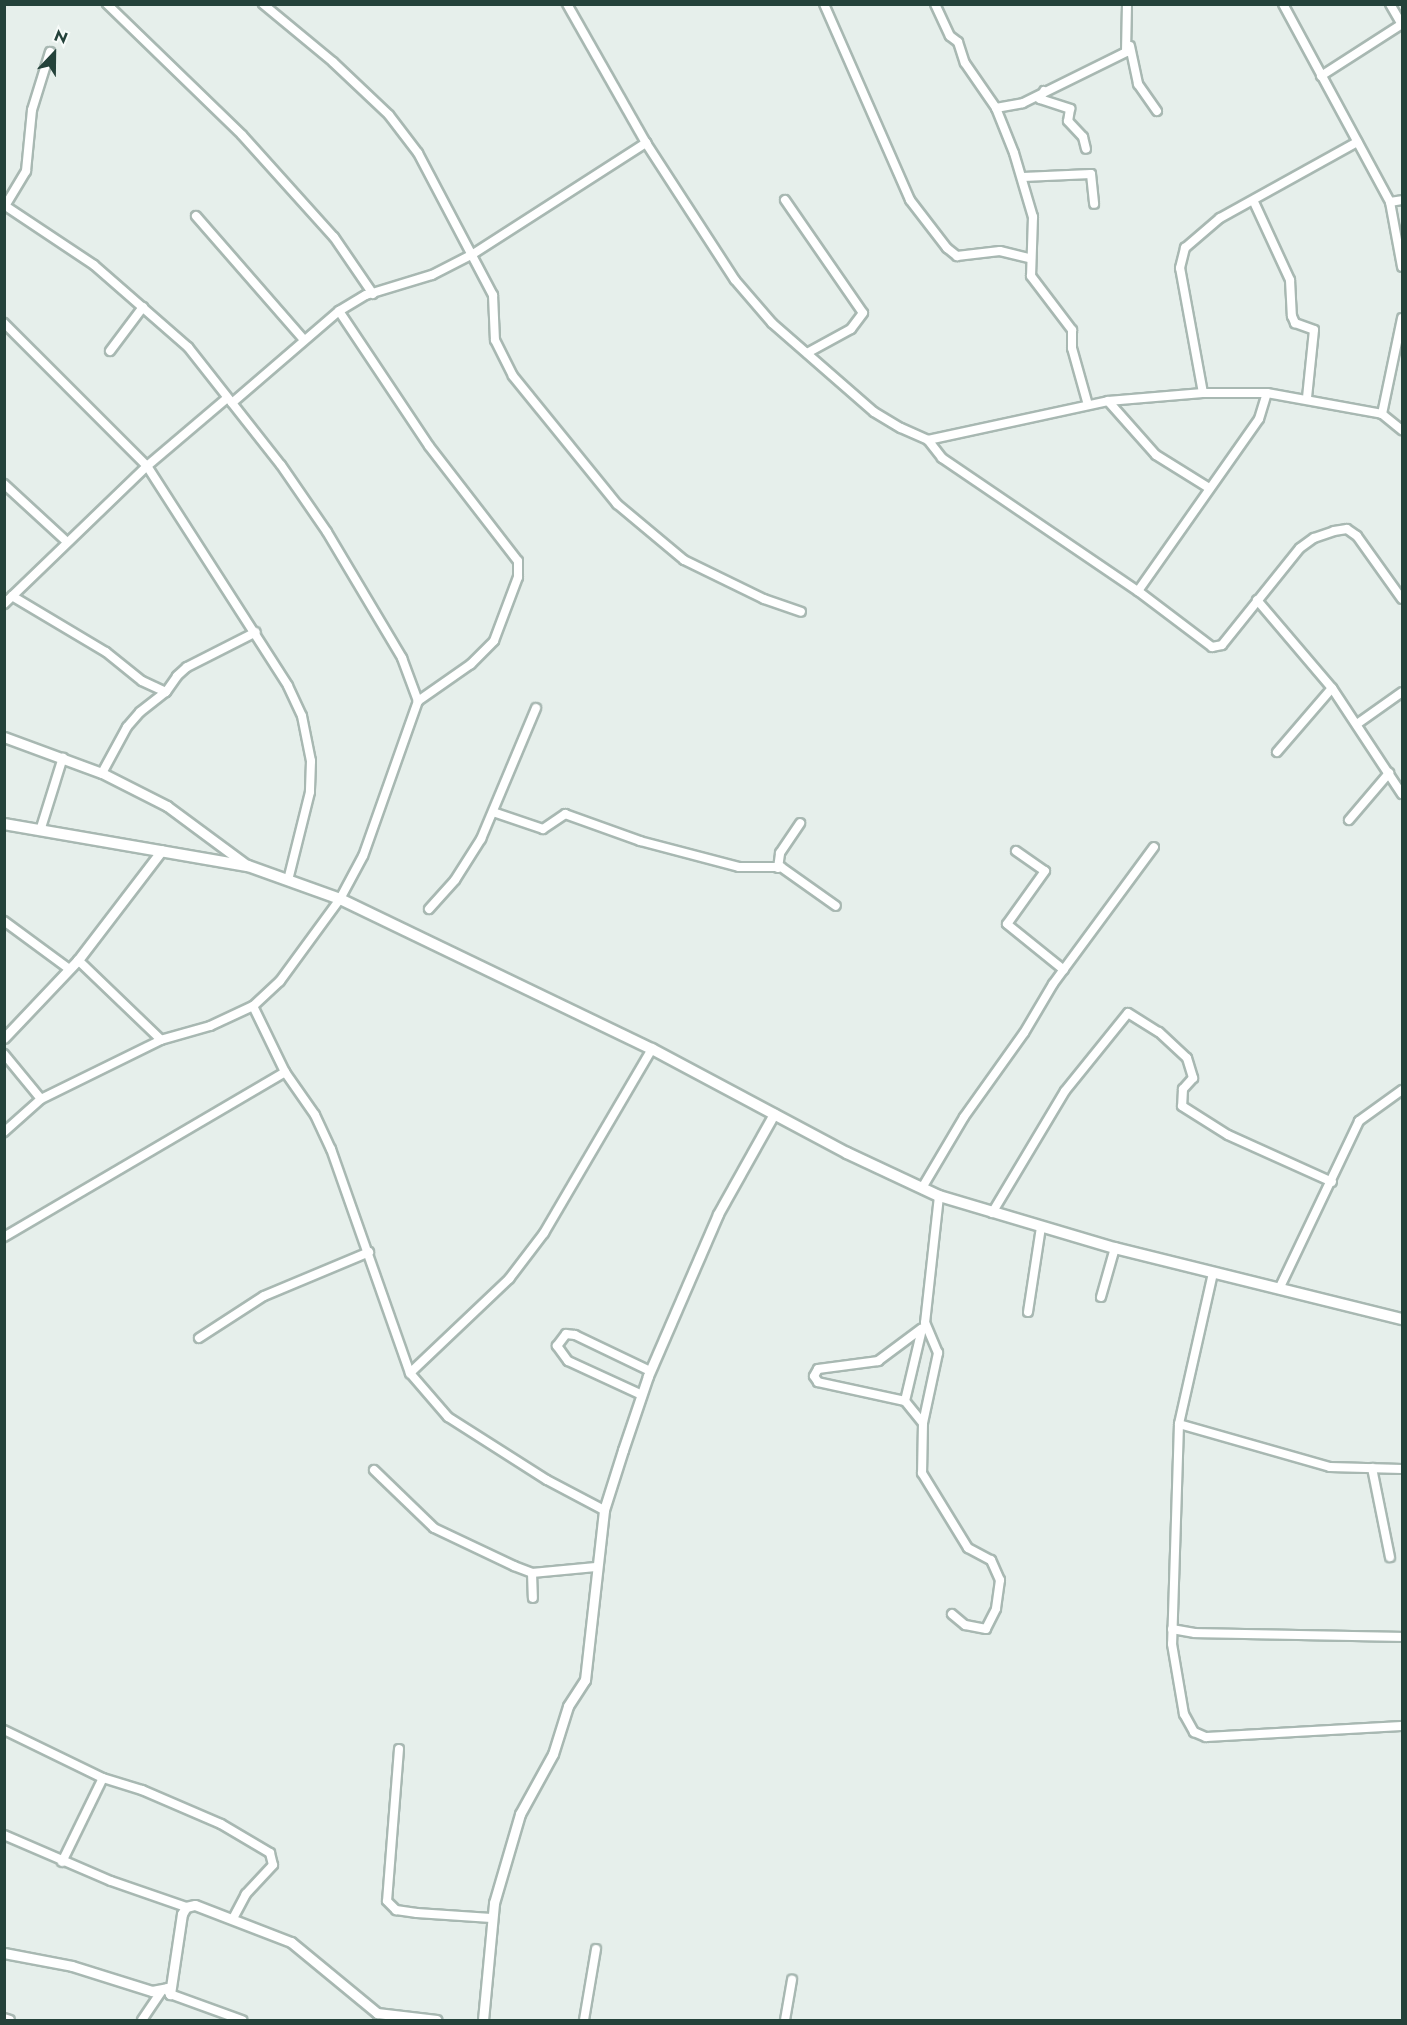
<!DOCTYPE html>
<html>
<head>
<meta charset="utf-8">
<style>
	body { margin:0 }
	#map { position:relative; width:1407px; height:2025px; overflow:hidden; background:#e6efeb; font-family:Jost,sans-serif }
	div>[style] { position:absolute }
	[style*='--x'] { left:calc(var(--x)*1px); top:calc(var(--y)*1px); width:calc(var(--w)*1px); rotate:calc(var(--a)*1deg) }
	.roads { filter:drop-shadow(2px 0 #a8b8b2) drop-shadow(-2px 0 #a8b8b2) drop-shadow(0 2px #a8b8b2) drop-shadow(0 -2px #a8b8b2) }
	.minor>* { height:8px; margin:-4px; padding:0 4px; transform-origin:4px; border-radius:4px; background:#fff }
	.tertiary>* { height:9px; margin:-4.5px; padding:0 4.5px; transform-origin:4.5px; border-radius:4.5px; background:#fff }
	.secondary>* { height:10px; margin:-5px; padding:0 5px; transform-origin:5px; border-radius:5px; background:#fff }
	span { translate:-50% -50%; white-space:nowrap; text-align:center; line-height:1.15; -webkit-text-stroke:5px #f7fbf9; paint-order:stroke }
	.frame { position:absolute; inset:0; border:6px solid #24423a; pointer-events:none }
	.north { position:absolute; left:24px; top:24px; width:60px; height:60px; -webkit-text-stroke:4px #f7fbf9; paint-order:stroke; rotate:22deg; font-size:16px; font-weight:700; line-height:24px; text-align:center; color:#24423a }
	.north::after { content:''; display:block; margin:auto; width:21px; height:27px; background:#24423a; clip-path:polygon(50% 0,100% 100%,50% 72%,0 100%) }
</style>
</head>
<body>
<div id="map">
	<div class="roads">
		<div class="minor">
			<div style="--x:107;--y:4;--w:188;--a:44.1"></div>
			<div style="--x:242;--y:135;--w:137;--a:48"></div>
			<div style="--x:334;--y:237;--w:69;--a:55.6"></div>
			<div style="--x:263;--y:4;--w:91;--a:39.6"></div>
			<div style="--x:333;--y:62;--w:77;--a:43.4"></div>
			<div style="--x:389;--y:115;--w:48;--a:52.7"></div>
			<div style="--x:418;--y:153;--w:161;--a:62.2"></div>
			<div style="--x:493;--y:295;--w:45;--a:87.5"></div>
			<div style="--x:495;--y:340;--w:40;--a:63.4"></div>
			<div style="--x:513;--y:376;--w:165;--a:50.9"></div>
			<div style="--x:617;--y:504;--w:87;--a:39.9"></div>
			<div style="--x:684;--y:560;--w:89;--a:26"></div>
			<div style="--x:764;--y:599;--w:39;--a:19"></div>
			<div style="--x:567;--y:4;--w:160;--a:60.4"></div>
			<div style="--x:646;--y:143;--w:163;--a:57"></div>
			<div style="--x:735;--y:280;--w:57;--a:49.3"></div>
			<div style="--x:772;--y:323;--w:135;--a:41.1"></div>
			<div style="--x:874;--y:412;--w:31;--a:31"></div>
			<div style="--x:901;--y:428;--w:30;--a:24"></div>
			<div style="--x:928;--y:440;--w:184;--a:-12.2"></div>
			<div style="--x:1108;--y:401;--w:95;--a:-4.8"></div>
			<div style="--x:1203;--y:393;--w:64;--a:0"></div>
			<div style="--x:1267;--y:393;--w:117;--a:10.3"></div>
			<div style="--x:1382;--y:414;--w:26;--a:39"></div>
			<div style="--x:824;--y:4;--w:214;--a:66.3"></div>
			<div style="--x:910;--y:200;--w:61;--a:52.4"></div>
			<div style="--x:947;--y:248;--w:13;--a:39"></div>
			<div style="--x:957;--y:256;--w:43;--a:-6.6"></div>
			<div style="--x:1000;--y:251;--w:32;--a:14"></div>
			<div style="--x:935;--y:4;--w:35;--a:65"></div>
			<div style="--x:950;--y:36;--w:10;--a:37"></div>
			<div style="--x:958;--y:42;--w:22;--a:72"></div>
			<div style="--x:965;--y:63;--w:55;--a:55.4"></div>
			<div style="--x:996;--y:108;--w:48;--a:68.2"></div>
			<div style="--x:1014;--y:153;--w:67;--a:73.5"></div>
			<div style="--x:1033;--y:217;--w:59;--a:91.9"></div>
			<div style="--x:1031;--y:276;--w:68;--a:52.8"></div>
			<div style="--x:1072;--y:330;--w:18;--a:90"></div>
			<div style="--x:1072;--y:348;--w:59;--a:74.3"></div>
			<div style="--x:1283;--y:4;--w:225;--a:61.6"></div>
			<div style="--x:1390;--y:202;--w:66;--a:79.5"></div>
			<div style="--x:1390;--y:4;--w:24;--a:60"></div>
			<div style="--x:1130;--y:46;--w:39;--a:78"></div>
			<div style="--x:1138;--y:84;--w:33;--a:55"></div>
			<div style="--x:1321;--y:76;--w:96;--a:-32.7"></div>
			<div style="--x:1044;--y:91;--w:9;--a:117"></div>
			<div style="--x:1040;--y:99;--w:32;--a:18"></div>
			<div style="--x:1070;--y:109;--w:12;--a:99"></div>
			<div style="--x:1068;--y:121;--w:22;--a:47"></div>
			<div style="--x:1083;--y:137;--w:12;--a:76"></div>
			<div style="--x:996;--y:108;--w:27;--a:-10"></div>
			<div style="--x:1023;--y:103;--w:115;--a:-26.3"></div>
			<div style="--x:1126;--y:52;--w:48;--a:-88.8"></div>
			<div style="--x:1023;--y:177;--w:68;--a:-2.5"></div>
			<div style="--x:1091;--y:174;--w:30;--a:84"></div>
			<div style="--x:785;--y:200;--w:137;--a:55.4"></div>
			<div style="--x:863;--y:313;--w:20;--a:127"></div>
			<div style="--x:851;--y:329;--w:50;--a:151.4"></div>
			<div style="--x:1254;--y:202;--w:86;--a:65.2"></div>
			<div style="--x:1290;--y:280;--w:36;--a:87"></div>
			<div style="--x:1292;--y:316;--w:8;--a:67"></div>
			<div style="--x:1295;--y:323;--w:20;--a:20"></div>
			<div style="--x:1314;--y:330;--w:68;--a:95.9"></div>
			<div style="--x:1390;--y:202;--w:12;--a:-9"></div>
			<div style="--x:4;--y:205;--w:108;--a:33.7"></div>
			<div style="--x:94;--y:265;--w:125;--a:41.1"></div>
			<div style="--x:188;--y:347;--w:150;--a:51.8"></div>
			<div style="--x:281;--y:465;--w:81;--a:55.5"></div>
			<div style="--x:327;--y:532;--w:147;--a:59.2"></div>
			<div style="--x:402;--y:658;--w:46;--a:69.6"></div>
			<div style="--x:418;--y:701;--w:164;--a:109.5"></div>
			<div style="--x:363;--y:856;--w:49;--a:118.1"></div>
			<div style="--x:340;--y:899;--w:102;--a:126.2"></div>
			<div style="--x:280;--y:981;--w:37;--a:137"></div>
			<div style="--x:253;--y:1006;--w:47;--a:155.1"></div>
			<div style="--x:210;--y:1026;--w:51;--a:164.1"></div>
			<div style="--x:161;--y:1040;--w:134;--a:153.8"></div>
			<div style="--x:41;--y:1099;--w:50;--a:138.3"></div>
			<div style="--x:5;--y:206;--w:41;--a:-59"></div>
			<div style="--x:26;--y:171;--w:61;--a:-84.4"></div>
			<div style="--x:32;--y:110;--w:61;--a:-72.8"></div>
			<div style="--x:196;--y:216;--w:164;--a:48.9"></div>
			<div style="--x:339;--y:311;--w:162;--a:56.3"></div>
			<div style="--x:429;--y:446;--w:145;--a:52.3"></div>
			<div style="--x:518;--y:561;--w:16;--a:90"></div>
			<div style="--x:518;--y:577;--w:68;--a:110.6"></div>
			<div style="--x:494;--y:641;--w:33;--a:135"></div>
			<div style="--x:471;--y:664;--w:65;--a:145.1"></div>
			<div style="--x:4;--y:323;--w:202;--a:45"></div>
			<div style="--x:147;--y:466;--w:261;--a:57.3"></div>
			<div style="--x:288;--y:686;--w:33;--a:65"></div>
			<div style="--x:302;--y:716;--w:46;--a:78.7"></div>
			<div style="--x:311;--y:761;--w:31;--a:92"></div>
			<div style="--x:310;--y:792;--w:91;--a:104"></div>
			<div style="--x:110;--y:351;--w:55;--a:-53.1"></div>
			<div style="--x:1203;--y:393;--w:127;--a:-100.4"></div>
			<div style="--x:1180;--y:268;--w:21;--a:-76"></div>
			<div style="--x:1185;--y:248;--w:46;--a:-40.6"></div>
			<div style="--x:1220;--y:218;--w:157;--a:-29"></div>
			<div style="--x:1108;--y:401;--w:72;--a:48.4"></div>
			<div style="--x:1156;--y:455;--w:62;--a:31.9"></div>
			<div style="--x:232;--y:403;--w:141;--a:-40.7"></div>
			<div style="--x:339;--y:311;--w:31;--a:-31"></div>
			<div style="--x:366;--y:295;--w:69;--a:-16.9"></div>
			<div style="--x:432;--y:275;--w:46;--a:-27.1"></div>
			<div style="--x:473;--y:254;--w:206;--a:-32.7"></div>
			<div style="--x:1382;--y:414;--w:98;--a:-78.2"></div>
			<div style="--x:928;--y:440;--w:23;--a:52"></div>
			<div style="--x:942;--y:458;--w:237;--a:34.2"></div>
			<div style="--x:1138;--y:591;--w:93;--a:37.1"></div>
			<div style="--x:1212;--y:647;--w:10;--a:-11"></div>
			<div style="--x:1222;--y:645;--w:124;--a:-51.2"></div>
			<div style="--x:1300;--y:548;--w:17;--a:-36"></div>
			<div style="--x:1314;--y:538;--w:21;--a:-19"></div>
			<div style="--x:1334;--y:531;--w:13;--a:-9"></div>
			<div style="--x:1347;--y:529;--w:12;--a:35"></div>
			<div style="--x:1357;--y:536;--w:77;--a:54.5"></div>
			<div style="--x:4;--y:484;--w:84;--a:42.6"></div>
			<div style="--x:1138;--y:591;--w:210;--a:-54.9"></div>
			<div style="--x:1259;--y:419;--w:27;--a:-73"></div>
			<div style="--x:12;--y:596;--w:109;--a:30.8"></div>
			<div style="--x:106;--y:652;--w:46;--a:38.9"></div>
			<div style="--x:142;--y:681;--w:26;--a:25"></div>
			<div style="--x:1257;--y:600;--w:116;--a:49.6"></div>
			<div style="--x:1332;--y:688;--w:127;--a:56.6"></div>
			<div style="--x:4;--y:604;--w:199;--a:-44"></div>
			<div style="--x:147;--y:466;--w:104;--a:-40.3"></div>
			<div style="--x:1357;--y:724;--w:55;--a:-35.4"></div>
			<div style="--x:1277;--y:752;--w:84;--a:-49.3"></div>
			<div style="--x:102;--y:773;--w:52;--a:-61.5"></div>
			<div style="--x:127;--y:727;--w:20;--a:-49"></div>
			<div style="--x:140;--y:712;--w:33;--a:-38"></div>
			<div style="--x:166;--y:692;--w:19;--a:-55"></div>
			<div style="--x:177;--y:676;--w:13;--a:-42"></div>
			<div style="--x:187;--y:667;--w:77;--a:-26.9"></div>
			<div style="--x:493;--y:812;--w:53;--a:18.8"></div>
			<div style="--x:543;--y:829;--w:27;--a:-34"></div>
			<div style="--x:565;--y:814;--w:80;--a:19.8"></div>
			<div style="--x:640;--y:841;--w:102;--a:14.7"></div>
			<div style="--x:739;--y:867;--w:42;--a:0"></div>
			<div style="--x:781;--y:867;--w:67;--a:35.3"></div>
			<div style="--x:1349;--y:820;--w:62;--a:-49.6"></div>
			<div style="--x:40;--y:831;--w:77;--a:-72.7"></div>
			<div style="--x:1016;--y:851;--w:35;--a:35"></div>
			<div style="--x:1045;--y:871;--w:65;--a:125.6"></div>
			<div style="--x:1007;--y:924;--w:73;--a:38.9"></div>
			<div style="--x:778;--y:868;--w:15;--a:-82"></div>
			<div style="--x:780;--y:853;--w:36;--a:-56"></div>
			<div style="--x:429;--y:909;--w:39;--a:-48"></div>
			<div style="--x:455;--y:880;--w:49;--a:-57.6"></div>
			<div style="--x:481;--y:839;--w:142;--a:-67.2"></div>
			<div style="--x:4;--y:921;--w:81;--a:36.4"></div>
			<div style="--x:78;--y:960;--w:115;--a:43.9"></div>
			<div style="--x:253;--y:1006;--w:73;--a:64.1"></div>
			<div style="--x:285;--y:1072;--w:52;--a:55.1"></div>
			<div style="--x:315;--y:1115;--w:38;--a:65"></div>
			<div style="--x:331;--y:1149;--w:238;--a:70.6"></div>
			<div style="--x:410;--y:1373;--w:58;--a:49.2"></div>
			<div style="--x:448;--y:1417;--w:117;--a:32.5"></div>
			<div style="--x:547;--y:1480;--w:64;--a:27.8"></div>
			<div style="--x:4;--y:1054;--w:58;--a:50.6"></div>
			<div style="--x:922;--y:1188;--w:82;--a:-59.4"></div>
			<div style="--x:964;--y:1117;--w:103;--a:-54.5"></div>
			<div style="--x:1024;--y:1033;--w:57;--a:-59.4"></div>
			<div style="--x:1053;--y:984;--w:170;--a:-53.6"></div>
			<div style="--x:992;--y:1213;--w:142;--a:-59.1"></div>
			<div style="--x:1065;--y:1091;--w:100;--a:-51.1"></div>
			<div style="--x:1128;--y:1013;--w:36;--a:32"></div>
			<div style="--x:1159;--y:1032;--w:38;--a:43"></div>
			<div style="--x:1187;--y:1058;--w:21;--a:73"></div>
			<div style="--x:1193;--y:1078;--w:15;--a:132"></div>
			<div style="--x:1183;--y:1089;--w:17;--a:93"></div>
			<div style="--x:1182;--y:1106;--w:54;--a:32.2"></div>
			<div style="--x:1228;--y:1135;--w:114;--a:24.3"></div>
			<div style="--x:4;--y:1237;--w:326;--a:-30.4"></div>
			<div style="--x:1213;--y:1273;--w:155;--a:102.7"></div>
			<div style="--x:1179;--y:1424;--w:220;--a:91.8"></div>
			<div style="--x:1172;--y:1644;--w:71;--a:80.3"></div>
			<div style="--x:1184;--y:1714;--w:21;--a:61"></div>
			<div style="--x:1194;--y:1732;--w:13;--a:23"></div>
			<div style="--x:1206;--y:1737;--w:196;--a:-3.2"></div>
			<div style="--x:1279;--y:1289;--w:186;--a:-64.5"></div>
			<div style="--x:1359;--y:1121;--w:53;--a:-35.8"></div>
			<div style="--x:1101;--y:1297;--w:51;--a:-74.1"></div>
			<div style="--x:1028;--y:1312;--w:86;--a:-81.3"></div>
			<div style="--x:922;--y:1329;--w:74;--a:103.3"></div>
			<div style="--x:905;--y:1401;--w:28;--a:51"></div>
			<div style="--x:923;--y:1423;--w:72;--a:-77.9"></div>
			<div style="--x:938;--y:1353;--w:33;--a:-113"></div>
			<div style="--x:925;--y:1323;--w:128;--a:-83.7"></div>
			<div style="--x:199;--y:1338;--w:77;--a:-32.9"></div>
			<div style="--x:264;--y:1296;--w:114;--a:-22.7"></div>
			<div style="--x:410;--y:1373;--w:137;--a:-43.5"></div>
			<div style="--x:509;--y:1279;--w:58;--a:-52.7"></div>
			<div style="--x:544;--y:1233;--w:213;--a:-59.6"></div>
			<div style="--x:642;--y:1395;--w:81;--a:-155.3"></div>
			<div style="--x:568;--y:1361;--w:19;--a:-126"></div>
			<div style="--x:557;--y:1346;--w:15;--a:-53"></div>
			<div style="--x:566;--y:1334;--w:9;--a:6"></div>
			<div style="--x:575;--y:1335;--w:83;--a:25.6"></div>
			<div style="--x:905;--y:1401;--w:89;--a:-167.7"></div>
			<div style="--x:818;--y:1382;--w:7;--a:-124"></div>
			<div style="--x:814;--y:1376;--w:8;--a:-60"></div>
			<div style="--x:818;--y:1369;--w:61;--a:-7.6"></div>
			<div style="--x:878;--y:1361;--w:54;--a:-36.7"></div>
			<div style="--x:923;--y:1423;--w:50;--a:91.1"></div>
			<div style="--x:922;--y:1473;--w:88;--a:58.5"></div>
			<div style="--x:968;--y:1548;--w:26;--a:28"></div>
			<div style="--x:991;--y:1560;--w:22;--a:66"></div>
			<div style="--x:1000;--y:1580;--w:29;--a:98"></div>
			<div style="--x:996;--y:1609;--w:22;--a:117"></div>
			<div style="--x:986;--y:1629;--w:21;--a:-169"></div>
			<div style="--x:965;--y:1625;--w:17;--a:-140"></div>
			<div style="--x:1179;--y:1424;--w:157;--a:15.9"></div>
			<div style="--x:1330;--y:1467;--w:72;--a:1.6"></div>
			<div style="--x:1372;--y:1468;--w:91;--a:78.6"></div>
			<div style="--x:374;--y:1470;--w:83;--a:44"></div>
			<div style="--x:434;--y:1528;--w:89;--a:25.4"></div>
			<div style="--x:514;--y:1566;--w:19;--a:21"></div>
			<div style="--x:532;--y:1573;--w:64;--a:-5.4"></div>
			<div style="--x:532;--y:1573;--w:25;--a:88"></div>
			<div style="--x:1172;--y:1629;--w:23;--a:10"></div>
			<div style="--x:1195;--y:1633;--w:207;--a:1.1"></div>
			<div style="--x:4;--y:1730;--w:110;--a:25.9"></div>
			<div style="--x:103;--y:1778;--w:41;--a:17.1"></div>
			<div style="--x:142;--y:1790;--w:86;--a:23.3"></div>
			<div style="--x:221;--y:1824;--w:57;--a:30.6"></div>
			<div style="--x:270;--y:1853;--w:12;--a:76"></div>
			<div style="--x:273;--y:1865;--w:40;--a:133"></div>
			<div style="--x:246;--y:1894;--w:27;--a:118"></div>
			<div style="--x:399;--y:1749;--w:152;--a:94.5"></div>
			<div style="--x:387;--y:1901;--w:13;--a:45"></div>
			<div style="--x:396;--y:1910;--w:21;--a:8"></div>
			<div style="--x:417;--y:1913;--w:74;--a:3.9"></div>
			<div style="--x:4;--y:1835;--w:116;--a:23.3"></div>
			<div style="--x:111;--y:1881;--w:79;--a:19.1"></div>
			<div style="--x:62;--y:1862;--w:93;--a:-64"></div>
			<div style="--x:170;--y:1994;--w:77;--a:19.9"></div>
			<div style="--x:4;--y:2018;--w:6;--a:18"></div>
			<div style="--x:142;--y:2020;--w:36;--a:-56"></div>
			<div style="--x:584;--y:2020;--w:72;--a:-80.4"></div>
			<div style="--x:785;--y:2020;--w:41;--a:-80.1"></div>
		</div>
		<div class="tertiary">
			<div style="--x:4;--y:737;--w:104;--a:20.2"></div>
			<div style="--x:102;--y:773;--w:73;--a:26.9"></div>
			<div style="--x:167;--y:806;--w:101;--a:36.5"></div>
			<div style="--x:4;--y:1038;--w:108;--a:-46.5"></div>
			<div style="--x:78;--y:960;--w:138;--a:-52.6"></div>
			<div style="--x:4;--y:1953;--w:69;--a:10.8"></div>
			<div style="--x:72;--y:1966;--w:84;--a:17.4"></div>
			<div style="--x:152;--y:1991;--w:15;--a:-11"></div>
			<div style="--x:167;--y:1988;--w:7;--a:63"></div>
			<div style="--x:170;--y:1994;--w:81;--a:-81.5"></div>
			<div style="--x:182;--y:1914;--w:8;--a:-60"></div>
			<div style="--x:186;--y:1907;--w:9;--a:-13"></div>
			<div style="--x:195;--y:1905;--w:103;--a:21.1"></div>
			<div style="--x:291;--y:1942;--w:112;--a:39.5"></div>
			<div style="--x:377;--y:2013;--w:60;--a:6.7"></div>
			<div style="--x:483;--y:2020;--w:118;--a:-84.6"></div>
			<div style="--x:494;--y:1903;--w:93;--a:-73.7"></div>
			<div style="--x:520;--y:1814;--w:68;--a:-61.2"></div>
			<div style="--x:553;--y:1754;--w:50;--a:-72.6"></div>
			<div style="--x:568;--y:1706;--w:31;--a:-57"></div>
			<div style="--x:585;--y:1680;--w:171;--a:-83.6"></div>
			<div style="--x:604;--y:1510;--w:63;--a:-72.4"></div>
			<div style="--x:623;--y:1450;--w:78;--a:-71.3"></div>
			<div style="--x:648;--y:1376;--w:176;--a:-66.6"></div>
			<div style="--x:718;--y:1214;--w:115;--a:-60.8"></div>
		</div>
		<div class="secondary">
			<div style="--x:4;--y:824;--w:248;--a:9.8"></div>
			<div style="--x:248;--y:866;--w:98;--a:19.7"></div>
			<div style="--x:340;--y:899;--w:346;--a:25.7"></div>
			<div style="--x:652;--y:1049;--w:221;--a:28.1"></div>
			<div style="--x:847;--y:1153;--w:102;--a:25.1"></div>
			<div style="--x:939;--y:1196;--w:184;--a:16.5"></div>
			<div style="--x:1115;--y:1248;--w:296;--a:13.9"></div>
		</div>
	</div>
	<div class="frame"></div>
	<div class="north">N</div>
</div>
</body>
</html>
